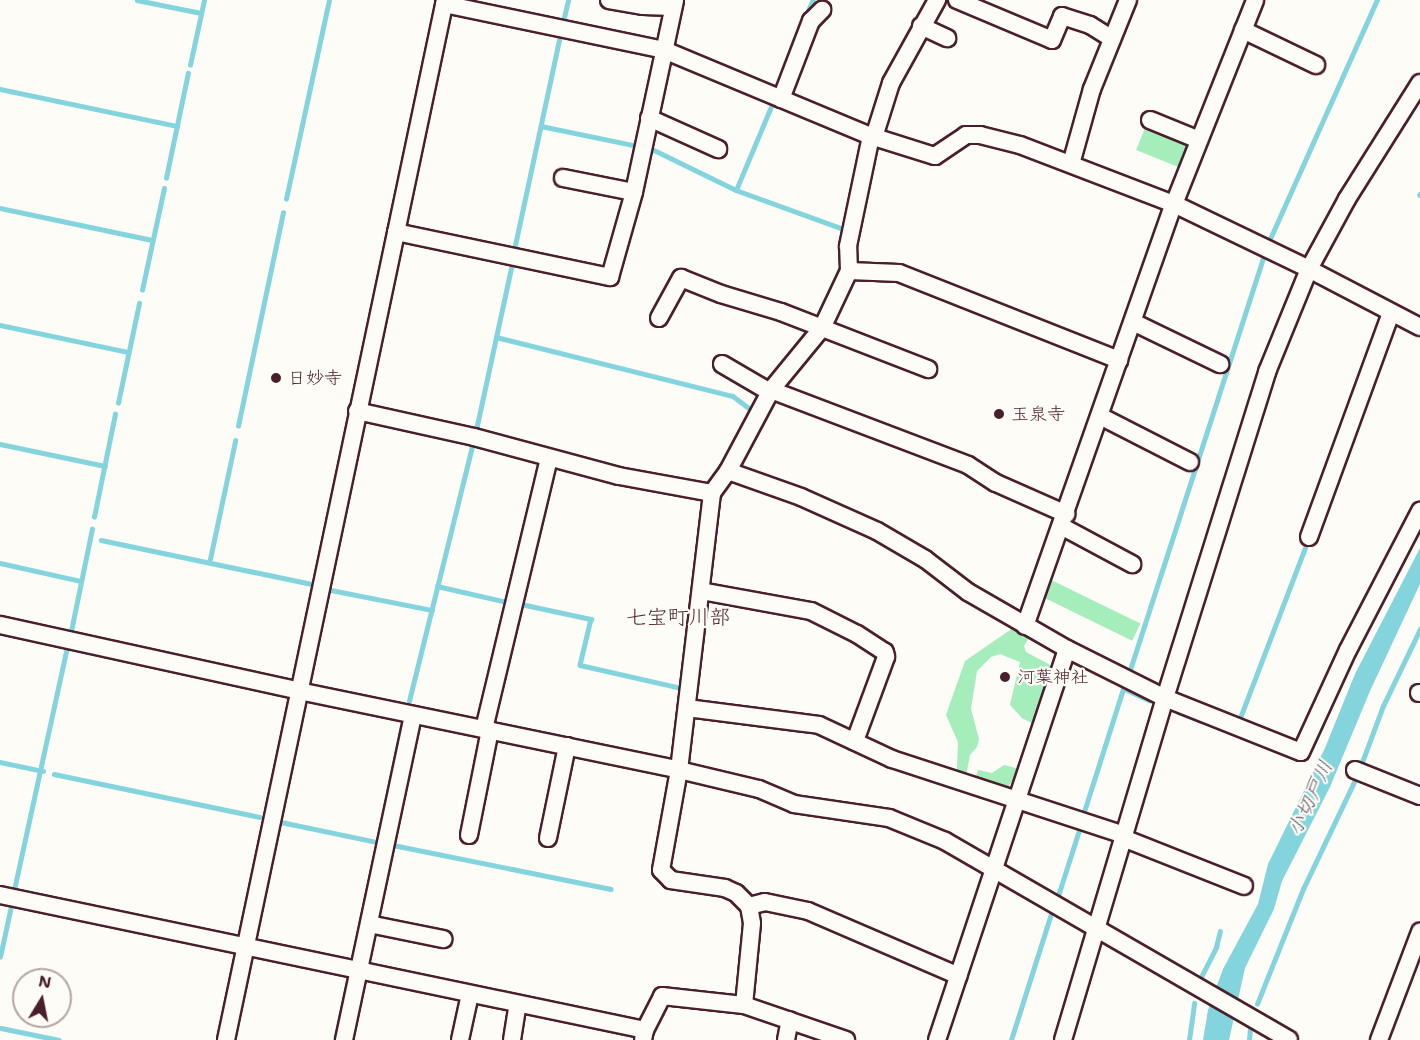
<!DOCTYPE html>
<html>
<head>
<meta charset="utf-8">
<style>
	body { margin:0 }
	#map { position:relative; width:1420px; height:1040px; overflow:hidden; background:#fdfcf7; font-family:"Shantell Sans","Klee One",sans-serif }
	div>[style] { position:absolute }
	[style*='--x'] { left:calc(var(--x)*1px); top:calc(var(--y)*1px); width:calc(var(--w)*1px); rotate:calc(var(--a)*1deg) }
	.green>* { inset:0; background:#a5edba; transform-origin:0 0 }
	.water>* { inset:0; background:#83d4dc }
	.stream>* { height:4.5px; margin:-2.25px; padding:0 2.25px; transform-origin:2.25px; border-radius:2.25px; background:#83d4dc }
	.roads { filter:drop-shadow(2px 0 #4a1f2b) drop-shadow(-2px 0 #4a1f2b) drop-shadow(0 2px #4a1f2b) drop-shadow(0 -2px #4a1f2b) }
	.minor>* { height:16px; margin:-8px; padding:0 8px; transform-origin:8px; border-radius:8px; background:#fdfcf7 }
	.dots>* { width:16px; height:16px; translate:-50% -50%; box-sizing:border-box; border:3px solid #fdfcf7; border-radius:50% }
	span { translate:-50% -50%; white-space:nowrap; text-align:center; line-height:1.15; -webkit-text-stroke:4.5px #fdfcf7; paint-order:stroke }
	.poi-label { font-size:18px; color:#4a1f2b }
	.left { translate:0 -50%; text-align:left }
	.water-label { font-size:20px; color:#5b5560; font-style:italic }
	.quarter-label { font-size:21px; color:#4a1f2b }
	.north { position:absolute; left:12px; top:968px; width:60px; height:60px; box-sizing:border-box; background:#fdfcf7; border:2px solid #b5a4a5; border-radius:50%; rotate:10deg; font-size:16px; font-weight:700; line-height:24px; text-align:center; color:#4a1f2b }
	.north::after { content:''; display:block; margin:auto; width:21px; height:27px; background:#4a1f2b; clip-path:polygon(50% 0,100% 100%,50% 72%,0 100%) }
</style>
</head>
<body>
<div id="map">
	<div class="green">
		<div style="left:1147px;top:123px;width:51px;height:29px;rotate:22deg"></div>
		<div style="left:1047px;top:578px;width:104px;height:19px;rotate:26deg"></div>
		<div style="clip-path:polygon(1013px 628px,1030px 636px,1024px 646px,1026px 652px,1054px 667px,1037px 726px,1022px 718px,1010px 705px,1020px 662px,1000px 654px,991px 657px,977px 671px,971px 709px,979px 739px,977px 747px,970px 755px,966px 776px,961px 776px,957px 770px,958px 742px,946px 715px,965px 661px)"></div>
		<div style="clip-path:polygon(1004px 765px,1016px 768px,1018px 773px,1006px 790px,974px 782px,978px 770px,992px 773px)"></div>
	</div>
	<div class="water">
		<div style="clip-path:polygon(1420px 548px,1420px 584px,1370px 691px,1330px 787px,1282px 881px,1274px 909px,1245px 968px,1229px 1040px,1203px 1040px,1208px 1010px,1223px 969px,1258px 904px,1268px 864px,1325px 748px,1355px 674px)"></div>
	</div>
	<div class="stream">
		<div style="--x:137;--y:0;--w:65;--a:11.5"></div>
		<div style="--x:563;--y:22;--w:23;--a:-77"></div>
		<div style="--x:798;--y:33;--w:36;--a:-66"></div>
		<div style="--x:190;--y:65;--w:66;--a:-77.8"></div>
		<div style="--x:0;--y:89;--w:181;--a:11.8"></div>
		<div style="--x:541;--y:126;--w:99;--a:11.7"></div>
		<div style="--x:652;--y:149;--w:93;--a:26"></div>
		<div style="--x:736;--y:190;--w:95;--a:-67.2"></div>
		<div style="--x:166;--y:178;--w:107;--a:-78.2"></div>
		<div style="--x:736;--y:190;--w:115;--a:19.9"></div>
		<div style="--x:1420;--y:194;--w:1;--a:90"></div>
		<div style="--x:286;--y:199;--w:204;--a:-77.8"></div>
		<div style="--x:0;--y:208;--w:155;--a:11.9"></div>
		<div style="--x:1270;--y:239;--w:262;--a:-65.9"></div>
		<div style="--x:514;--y:250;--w:220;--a:-77.9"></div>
		<div style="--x:142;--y:290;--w:104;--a:-77.8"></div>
		<div style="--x:0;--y:325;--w:131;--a:11.9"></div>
		<div style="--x:496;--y:337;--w:244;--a:14"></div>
		<div style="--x:733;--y:396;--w:21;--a:37"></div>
		<div style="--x:118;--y:403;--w:102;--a:-78.1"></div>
		<div style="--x:238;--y:426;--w:218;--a:-78.1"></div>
		<div style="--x:476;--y:430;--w:171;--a:-77.8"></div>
		<div style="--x:0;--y:444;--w:107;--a:11.8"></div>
		<div style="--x:94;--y:517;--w:105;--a:-78.5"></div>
		<div style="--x:101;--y:540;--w:215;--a:11.8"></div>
		<div style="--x:210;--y:559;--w:121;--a:-78"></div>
		<div style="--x:0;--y:563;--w:83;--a:12.5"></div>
		<div style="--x:437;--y:586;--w:72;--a:12.9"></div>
		<div style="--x:331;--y:590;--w:103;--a:11.2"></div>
		<div style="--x:521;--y:604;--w:72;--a:12.1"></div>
		<div style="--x:591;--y:619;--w:47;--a:103.4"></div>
		<div style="--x:580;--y:665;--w:104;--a:12.8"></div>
		<div style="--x:71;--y:631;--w:104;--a:-78.4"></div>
		<div style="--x:1129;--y:673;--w:435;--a:-72.1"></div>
		<div style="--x:1123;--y:688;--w:29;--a:25"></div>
		<div style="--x:409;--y:701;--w:266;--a:-76.1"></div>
		<div style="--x:1178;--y:712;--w:25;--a:21"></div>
		<div style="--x:1240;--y:718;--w:191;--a:-69.1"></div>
		<div style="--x:0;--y:762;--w:44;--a:11.8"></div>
		<div style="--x:1361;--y:765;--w:63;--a:-69.6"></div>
		<div style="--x:1383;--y:706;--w:85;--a:-64.3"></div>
		<div style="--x:54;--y:774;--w:210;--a:11.8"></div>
		<div style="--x:1083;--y:815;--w:135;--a:-72.4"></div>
		<div style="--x:281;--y:822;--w:98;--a:11.8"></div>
		<div style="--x:393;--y:845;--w:222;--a:11.4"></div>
		<div style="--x:14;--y:890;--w:245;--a:-77.7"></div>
		<div style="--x:1058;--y:896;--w:72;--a:-72.3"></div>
		<div style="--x:0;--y:957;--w:52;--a:-77.8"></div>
		<div style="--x:353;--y:960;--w:240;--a:-78.2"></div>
		<div style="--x:1200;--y:979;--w:36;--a:-63"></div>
		<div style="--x:1216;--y:947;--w:16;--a:-76"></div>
		<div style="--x:1257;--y:1004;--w:124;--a:-68.2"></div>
		<div style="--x:1303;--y:889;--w:123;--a:-64.5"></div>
		<div style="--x:1;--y:1028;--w:59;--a:11.7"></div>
		<div style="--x:335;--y:1040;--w:66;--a:-77.7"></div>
		<div style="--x:1011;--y:1040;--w:132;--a:-72.4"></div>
		<div style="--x:1189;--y:1040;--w:37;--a:-82"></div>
		<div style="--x:1249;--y:1040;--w:12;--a:-85"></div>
	</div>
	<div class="roads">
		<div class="minor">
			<div style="--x:609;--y:0;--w:35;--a:10"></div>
			<div style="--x:643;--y:6;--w:30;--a:2"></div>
			<div style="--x:957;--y:0;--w:103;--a:22.8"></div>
			<div style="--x:1052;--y:40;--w:26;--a:-67"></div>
			<div style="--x:1062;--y:16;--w:29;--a:18"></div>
			<div style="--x:1090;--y:25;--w:26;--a:32"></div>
			<div style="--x:444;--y:4;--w:225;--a:11.8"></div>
			<div style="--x:664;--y:50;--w:224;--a:22.6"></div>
			<div style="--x:871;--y:136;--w:67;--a:17.4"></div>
			<div style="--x:935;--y:156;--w:37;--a:-34"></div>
			<div style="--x:966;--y:135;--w:14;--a:0"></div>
			<div style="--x:980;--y:135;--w:41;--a:14"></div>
			<div style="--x:1020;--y:145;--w:165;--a:21"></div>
			<div style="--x:1174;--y:204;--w:150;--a:25.7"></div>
			<div style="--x:1309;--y:269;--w:125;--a:27.6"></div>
			<div style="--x:921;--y:26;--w:29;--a:25"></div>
			<div style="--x:1243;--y:30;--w:81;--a:25.6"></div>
			<div style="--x:781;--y:99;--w:84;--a:-69"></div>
			<div style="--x:811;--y:21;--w:16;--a:-45"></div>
			<div style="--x:649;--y:118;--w:76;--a:24.2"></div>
			<div style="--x:1150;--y:120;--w:53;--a:22.2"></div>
			<div style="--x:874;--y:137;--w:57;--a:-72.5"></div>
			<div style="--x:891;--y:83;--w:95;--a:-61"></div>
			<div style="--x:1071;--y:164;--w:78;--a:-74.4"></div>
			<div style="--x:1092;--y:89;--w:96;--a:-68"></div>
			<div style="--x:563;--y:178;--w:72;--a:11.2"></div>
			<div style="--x:396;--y:232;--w:219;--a:11.9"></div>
			<div style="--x:610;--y:277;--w:88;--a:-74.2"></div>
			<div style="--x:634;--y:192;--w:196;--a:-77.9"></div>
			<div style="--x:849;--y:271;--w:50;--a:2.3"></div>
			<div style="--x:899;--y:273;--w:237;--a:21.6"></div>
			<div style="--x:659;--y:318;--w:46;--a:-61.2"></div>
			<div style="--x:681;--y:278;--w:43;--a:21.8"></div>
			<div style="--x:721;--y:294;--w:63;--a:16.7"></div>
			<div style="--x:781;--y:312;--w:158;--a:21.2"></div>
			<div style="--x:1133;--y:322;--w:97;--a:25.8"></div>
			<div style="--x:722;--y:364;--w:56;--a:30.3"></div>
			<div style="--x:771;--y:390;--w:211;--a:20.8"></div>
			<div style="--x:968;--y:465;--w:33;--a:33"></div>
			<div style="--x:996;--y:483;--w:77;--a:23.9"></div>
			<div style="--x:357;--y:411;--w:120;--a:12.5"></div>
			<div style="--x:474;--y:437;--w:150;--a:15.1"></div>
			<div style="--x:619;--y:476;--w:95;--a:10.4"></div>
			<div style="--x:1100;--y:416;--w:101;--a:27.1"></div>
			<div style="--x:728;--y:471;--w:77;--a:19.6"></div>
			<div style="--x:801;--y:497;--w:83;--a:24.1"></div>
			<div style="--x:877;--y:531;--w:56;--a:30.3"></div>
			<div style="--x:925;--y:559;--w:54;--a:37.5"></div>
			<div style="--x:968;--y:592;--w:114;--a:29.9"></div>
			<div style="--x:1067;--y:649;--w:110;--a:26.6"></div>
			<div style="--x:1165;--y:698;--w:146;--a:21.7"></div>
			<div style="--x:1301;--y:752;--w:112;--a:-65.3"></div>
			<div style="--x:1348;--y:650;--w:157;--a:-62.6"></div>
			<div style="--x:1061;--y:526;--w:81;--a:28.2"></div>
			<div style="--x:1309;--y:537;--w:239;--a:-69.9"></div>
			<div style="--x:701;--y:591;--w:112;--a:10.3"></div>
			<div style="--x:811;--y:611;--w:51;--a:26.6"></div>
			<div style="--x:857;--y:634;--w:33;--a:33"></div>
			<div style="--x:885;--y:652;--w:5;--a:79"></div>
			<div style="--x:886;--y:657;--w:90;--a:110.3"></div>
			<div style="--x:0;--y:625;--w:306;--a:12.4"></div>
			<div style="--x:299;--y:691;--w:388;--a:11.7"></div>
			<div style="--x:679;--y:770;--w:82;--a:13.4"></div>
			<div style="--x:759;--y:789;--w:38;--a:23"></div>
			<div style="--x:794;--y:804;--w:96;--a:8.4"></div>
			<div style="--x:889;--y:818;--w:61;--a:22.3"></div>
			<div style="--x:945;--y:841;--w:397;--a:30"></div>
			<div style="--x:1025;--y:626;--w:448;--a:-70.6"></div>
			<div style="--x:1174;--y:204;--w:219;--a:-68.3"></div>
			<div style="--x:1419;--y:693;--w:1;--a:0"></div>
			<div style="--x:687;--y:708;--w:133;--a:7.3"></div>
			<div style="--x:819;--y:725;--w:81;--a:25"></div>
			<div style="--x:892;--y:759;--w:244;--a:18.1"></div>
			<div style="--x:484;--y:729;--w:278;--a:-76.5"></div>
			<div style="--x:1355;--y:770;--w:70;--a:21.8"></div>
			<div style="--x:469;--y:835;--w:107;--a:-78.7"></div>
			<div style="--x:548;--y:838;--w:94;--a:-78.3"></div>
			<div style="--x:1123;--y:838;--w:130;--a:21.6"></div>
			<div style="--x:0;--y:895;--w:659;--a:11.82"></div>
			<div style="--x:749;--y:906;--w:16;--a:-14"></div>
			<div style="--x:765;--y:902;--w:44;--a:11.8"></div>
			<div style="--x:808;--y:911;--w:164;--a:23.3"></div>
			<div style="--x:369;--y:924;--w:76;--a:11.5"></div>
			<div style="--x:744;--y:1005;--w:82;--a:-84.4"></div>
			<div style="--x:752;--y:923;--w:17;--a:-100"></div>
			<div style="--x:749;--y:906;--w:18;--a:-135"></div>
			<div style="--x:736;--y:893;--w:12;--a:-156"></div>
			<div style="--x:725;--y:888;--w:55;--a:-171.6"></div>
			<div style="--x:671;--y:880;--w:14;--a:-135"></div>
			<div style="--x:661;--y:870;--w:102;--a:-79.8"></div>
			<div style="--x:679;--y:770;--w:279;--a:-83.2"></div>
			<div style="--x:712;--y:493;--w:27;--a:-54"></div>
			<div style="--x:728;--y:471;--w:92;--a:-62"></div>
			<div style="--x:771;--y:390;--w:80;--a:-50.6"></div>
			<div style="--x:822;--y:328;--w:63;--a:-64.7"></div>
			<div style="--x:849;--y:271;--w:25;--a:-92"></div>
			<div style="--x:848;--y:246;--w:112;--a:-78.2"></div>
			<div style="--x:226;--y:1040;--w:1063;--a:-78.11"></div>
			<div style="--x:344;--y:1040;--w:332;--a:-78"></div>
			<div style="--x:460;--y:1040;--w:47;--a:-77.7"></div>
			<div style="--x:512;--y:1040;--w:36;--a:-81"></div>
			<div style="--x:643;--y:1040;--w:10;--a:-79"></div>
			<div style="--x:645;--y:1030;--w:38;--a:-63"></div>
			<div style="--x:662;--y:996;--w:82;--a:6.3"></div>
			<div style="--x:744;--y:1005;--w:108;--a:18.9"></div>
			<div style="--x:786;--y:1040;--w:20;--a:-79"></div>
			<div style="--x:937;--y:1040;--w:412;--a:-71.6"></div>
			<div style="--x:1063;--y:1040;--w:357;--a:-73.4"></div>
			<div style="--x:1165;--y:698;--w:342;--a:-72.6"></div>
			<div style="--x:1267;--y:372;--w:111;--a:-67.8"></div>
			<div style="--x:1309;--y:269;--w:80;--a:-61.5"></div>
			<div style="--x:1347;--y:199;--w:137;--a:-57.8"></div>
			<div style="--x:1379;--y:1040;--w:116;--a:-69.2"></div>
		</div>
	</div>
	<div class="dots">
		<div style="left:276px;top:378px;background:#4a1f2b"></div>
		<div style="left:999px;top:414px;background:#4a1f2b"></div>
		<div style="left:1005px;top:677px;background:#4a1f2b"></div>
	</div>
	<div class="poi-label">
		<span class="left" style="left:288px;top:378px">日妙寺</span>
		<span class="left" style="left:1011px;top:414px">玉泉寺</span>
		<span class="left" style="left:1017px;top:677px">河葉神社</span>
	</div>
	<div class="water-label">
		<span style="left:1310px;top:798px;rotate:-65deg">小切戸川</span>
	</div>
	<div class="quarter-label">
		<span style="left:678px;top:617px">七宝町川部</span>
	</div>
	<div class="north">N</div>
</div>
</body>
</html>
